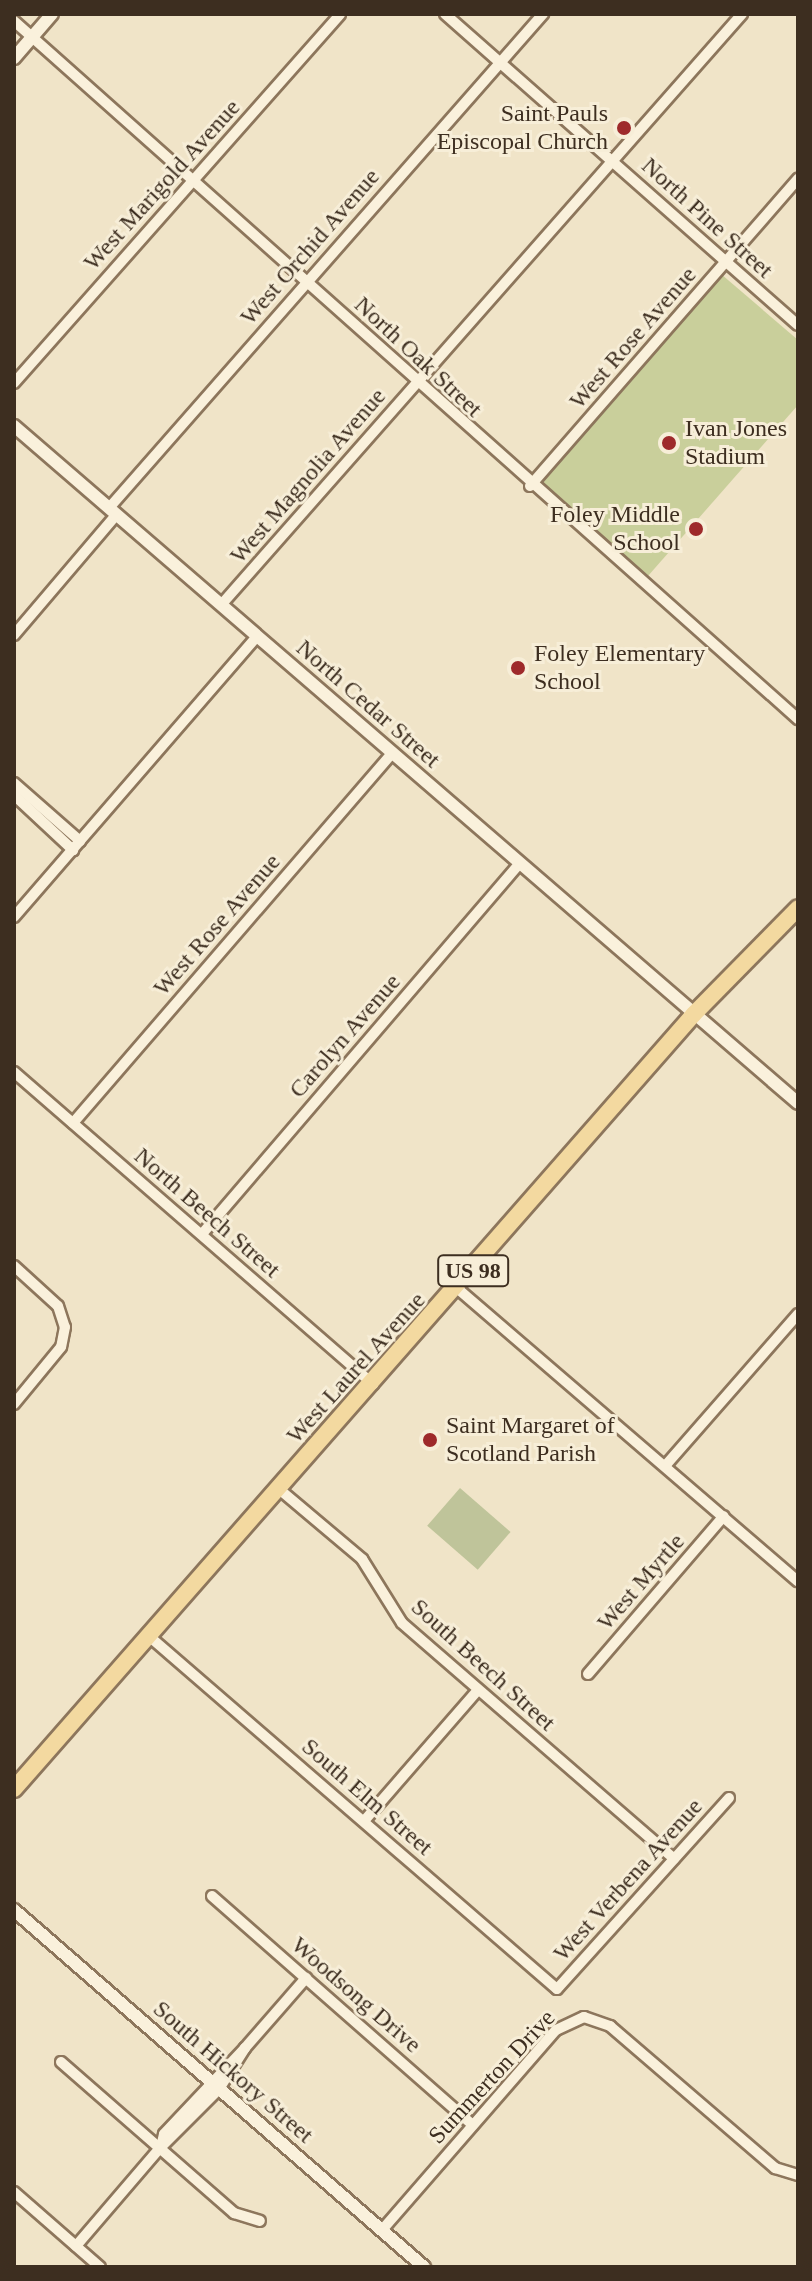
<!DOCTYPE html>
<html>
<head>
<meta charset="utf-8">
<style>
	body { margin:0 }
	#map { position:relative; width:812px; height:2281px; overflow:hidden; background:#f0e4c8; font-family:"Times New Roman",serif }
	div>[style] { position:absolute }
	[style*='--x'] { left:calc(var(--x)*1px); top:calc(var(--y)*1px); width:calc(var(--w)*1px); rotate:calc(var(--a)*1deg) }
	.green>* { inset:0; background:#c9cf9b }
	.cemetery>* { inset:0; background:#bfc49a; transform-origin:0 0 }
	.roads { filter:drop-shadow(2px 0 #8d765c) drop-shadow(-2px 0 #8d765c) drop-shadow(0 2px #8d765c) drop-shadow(0 -2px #8d765c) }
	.minor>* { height:10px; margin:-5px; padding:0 5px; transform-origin:5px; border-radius:5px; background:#faf1dc }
	.tertiary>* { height:12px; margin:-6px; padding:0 6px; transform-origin:6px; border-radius:6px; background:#faf1dc }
	.primary>* { height:16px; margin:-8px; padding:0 8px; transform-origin:8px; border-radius:8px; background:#f3d9a0 }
	.dots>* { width:22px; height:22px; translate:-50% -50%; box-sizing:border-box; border:4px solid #f7eed8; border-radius:50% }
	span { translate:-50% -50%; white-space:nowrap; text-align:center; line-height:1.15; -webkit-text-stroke:6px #f7eed8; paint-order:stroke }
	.shield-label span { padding:2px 6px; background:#f7eed8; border:2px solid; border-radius:6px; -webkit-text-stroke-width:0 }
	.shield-label { font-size:22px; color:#3d2e20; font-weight:700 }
	.poi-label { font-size:24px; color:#3d2e20 }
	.right { translate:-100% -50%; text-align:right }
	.left { translate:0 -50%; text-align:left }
	.street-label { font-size:24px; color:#3d2e20 }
	.frame { position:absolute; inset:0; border:16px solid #3d2e20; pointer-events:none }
</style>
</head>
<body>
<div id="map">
	<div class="green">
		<div style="clip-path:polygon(721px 274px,798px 340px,798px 405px,648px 576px,540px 481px)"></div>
	</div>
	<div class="cemetery">
		<div style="left:460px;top:1488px;width:67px;height:50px;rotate:41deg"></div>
	</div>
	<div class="roads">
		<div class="minor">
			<div style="--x:445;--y:14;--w:470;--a:41.4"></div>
			<div style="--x:14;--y:21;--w:1050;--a:41.68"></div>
			<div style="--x:14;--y:383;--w:492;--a:-48.5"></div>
			<div style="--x:530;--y:486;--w:408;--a:-48.9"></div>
			<div style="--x:109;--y:508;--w:658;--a:-48.7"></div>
			<div style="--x:221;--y:605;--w:788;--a:-48.6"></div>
			<div style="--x:14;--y:635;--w:157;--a:-49.6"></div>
			<div style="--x:14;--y:783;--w:88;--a:41.3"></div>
			<div style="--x:14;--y:795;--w:81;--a:43"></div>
			<div style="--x:14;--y:917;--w:371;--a:-49.1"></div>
			<div style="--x:14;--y:1072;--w:476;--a:41"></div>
			<div style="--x:73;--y:1123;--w:489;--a:-49.2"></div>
			<div style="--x:202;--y:1234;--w:487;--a:-49.4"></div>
			<div style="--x:14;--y:1266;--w:59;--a:42.3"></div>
			<div style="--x:58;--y:1306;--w:22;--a:72"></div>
			<div style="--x:65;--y:1327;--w:20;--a:101"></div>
			<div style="--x:61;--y:1347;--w:74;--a:129.5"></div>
			<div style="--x:458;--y:1289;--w:448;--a:40.7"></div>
			<div style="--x:665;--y:1466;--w:202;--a:-48.8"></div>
			<div style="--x:279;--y:1489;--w:109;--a:40.1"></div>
			<div style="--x:362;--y:1559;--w:75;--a:58"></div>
			<div style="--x:402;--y:1623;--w:360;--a:40.9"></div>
			<div style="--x:150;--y:1637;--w:538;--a:40.86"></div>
			<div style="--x:557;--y:1989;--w:257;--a:-48"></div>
			<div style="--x:588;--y:1674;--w:208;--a:-49.3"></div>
			<div style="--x:364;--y:1821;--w:174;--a:-49"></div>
			<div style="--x:212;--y:1896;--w:347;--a:41.3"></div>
			<div style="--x:245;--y:2048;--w:49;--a:122.4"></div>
			<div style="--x:219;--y:2089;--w:82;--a:135"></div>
			<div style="--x:161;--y:2147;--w:13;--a:-77"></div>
			<div style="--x:164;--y:2134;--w:118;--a:-46.7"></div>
			<div style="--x:245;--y:2048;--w:93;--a:-48.9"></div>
			<div style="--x:61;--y:2062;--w:230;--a:41.1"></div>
			<div style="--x:234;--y:2213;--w:27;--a:17"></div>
			<div style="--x:14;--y:2192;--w:114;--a:41.1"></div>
			<div style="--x:382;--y:2230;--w:265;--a:-49"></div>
			<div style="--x:556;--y:2030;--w:31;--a:-25"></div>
			<div style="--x:584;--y:2017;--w:28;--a:19"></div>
			<div style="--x:610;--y:2026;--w:218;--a:40.7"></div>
			<div style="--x:775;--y:2168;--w:24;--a:17"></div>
			<div style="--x:76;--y:2246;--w:130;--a:-49.4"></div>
		</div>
		<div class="tertiary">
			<div style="--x:14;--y:58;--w:58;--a:-49.2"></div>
			<div style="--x:14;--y:426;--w:1036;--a:40.81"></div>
			<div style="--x:14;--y:1910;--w:544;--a:41.05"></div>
		</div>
		<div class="primary">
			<div style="--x:14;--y:1789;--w:1031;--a:-48.74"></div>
			<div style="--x:694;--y:1014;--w:148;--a:-45.5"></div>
		</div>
	</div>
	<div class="dots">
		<div style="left:624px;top:128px;background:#9e2a2b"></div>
		<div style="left:669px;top:443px;background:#9e2a2b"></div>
		<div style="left:696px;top:529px;background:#9e2a2b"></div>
		<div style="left:518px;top:668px;background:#9e2a2b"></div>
		<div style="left:430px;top:1440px;background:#9e2a2b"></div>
	</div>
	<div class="shield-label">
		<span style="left:473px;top:1271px">US 98</span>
	</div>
	<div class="poi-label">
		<span class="right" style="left:608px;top:128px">Saint Pauls<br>Episcopal Church</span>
		<span class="left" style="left:685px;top:443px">Ivan Jones<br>Stadium</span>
		<span class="right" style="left:680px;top:529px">Foley Middle<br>School</span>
		<span class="left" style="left:534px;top:668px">Foley Elementary<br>School</span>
		<span class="left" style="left:446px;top:1440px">Saint Margaret of<br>Scotland Parish</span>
	</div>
	<div class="street-label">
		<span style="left:162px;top:185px;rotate:-48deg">West Marigold Avenue</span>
		<span style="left:707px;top:218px;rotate:42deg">North Pine Street</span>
		<span style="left:310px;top:247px;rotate:-49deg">West Orchid Avenue</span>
		<span style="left:633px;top:338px;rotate:-49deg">West Rose Avenue</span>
		<span style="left:418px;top:357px;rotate:43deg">North Oak Street</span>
		<span style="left:308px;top:476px;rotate:-49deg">West Magnolia Avenue</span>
		<span style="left:368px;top:704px;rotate:41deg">North Cedar Street</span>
		<span style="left:217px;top:925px;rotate:-49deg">West Rose Avenue</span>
		<span style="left:345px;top:1036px;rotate:-49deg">Carolyn Avenue</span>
		<span style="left:207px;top:1213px;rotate:41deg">North Beech Street</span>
		<span style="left:356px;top:1368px;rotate:-48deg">West Laurel Avenue</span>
		<span style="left:641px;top:1582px;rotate:-49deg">West Myrtle</span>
		<span style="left:483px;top:1665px;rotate:42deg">South Beech Street</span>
		<span style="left:367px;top:1797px;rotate:41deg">South Elm Street</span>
		<span style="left:628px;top:1880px;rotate:-48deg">West Verbena Avenue</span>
		<span style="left:356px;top:1995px;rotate:41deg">Woodsong Drive</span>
		<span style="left:233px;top:2072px;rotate:41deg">South Hickory Street</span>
		<span style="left:492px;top:2077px;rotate:-47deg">Summerton Drive</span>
	</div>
	<div class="frame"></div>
</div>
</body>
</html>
